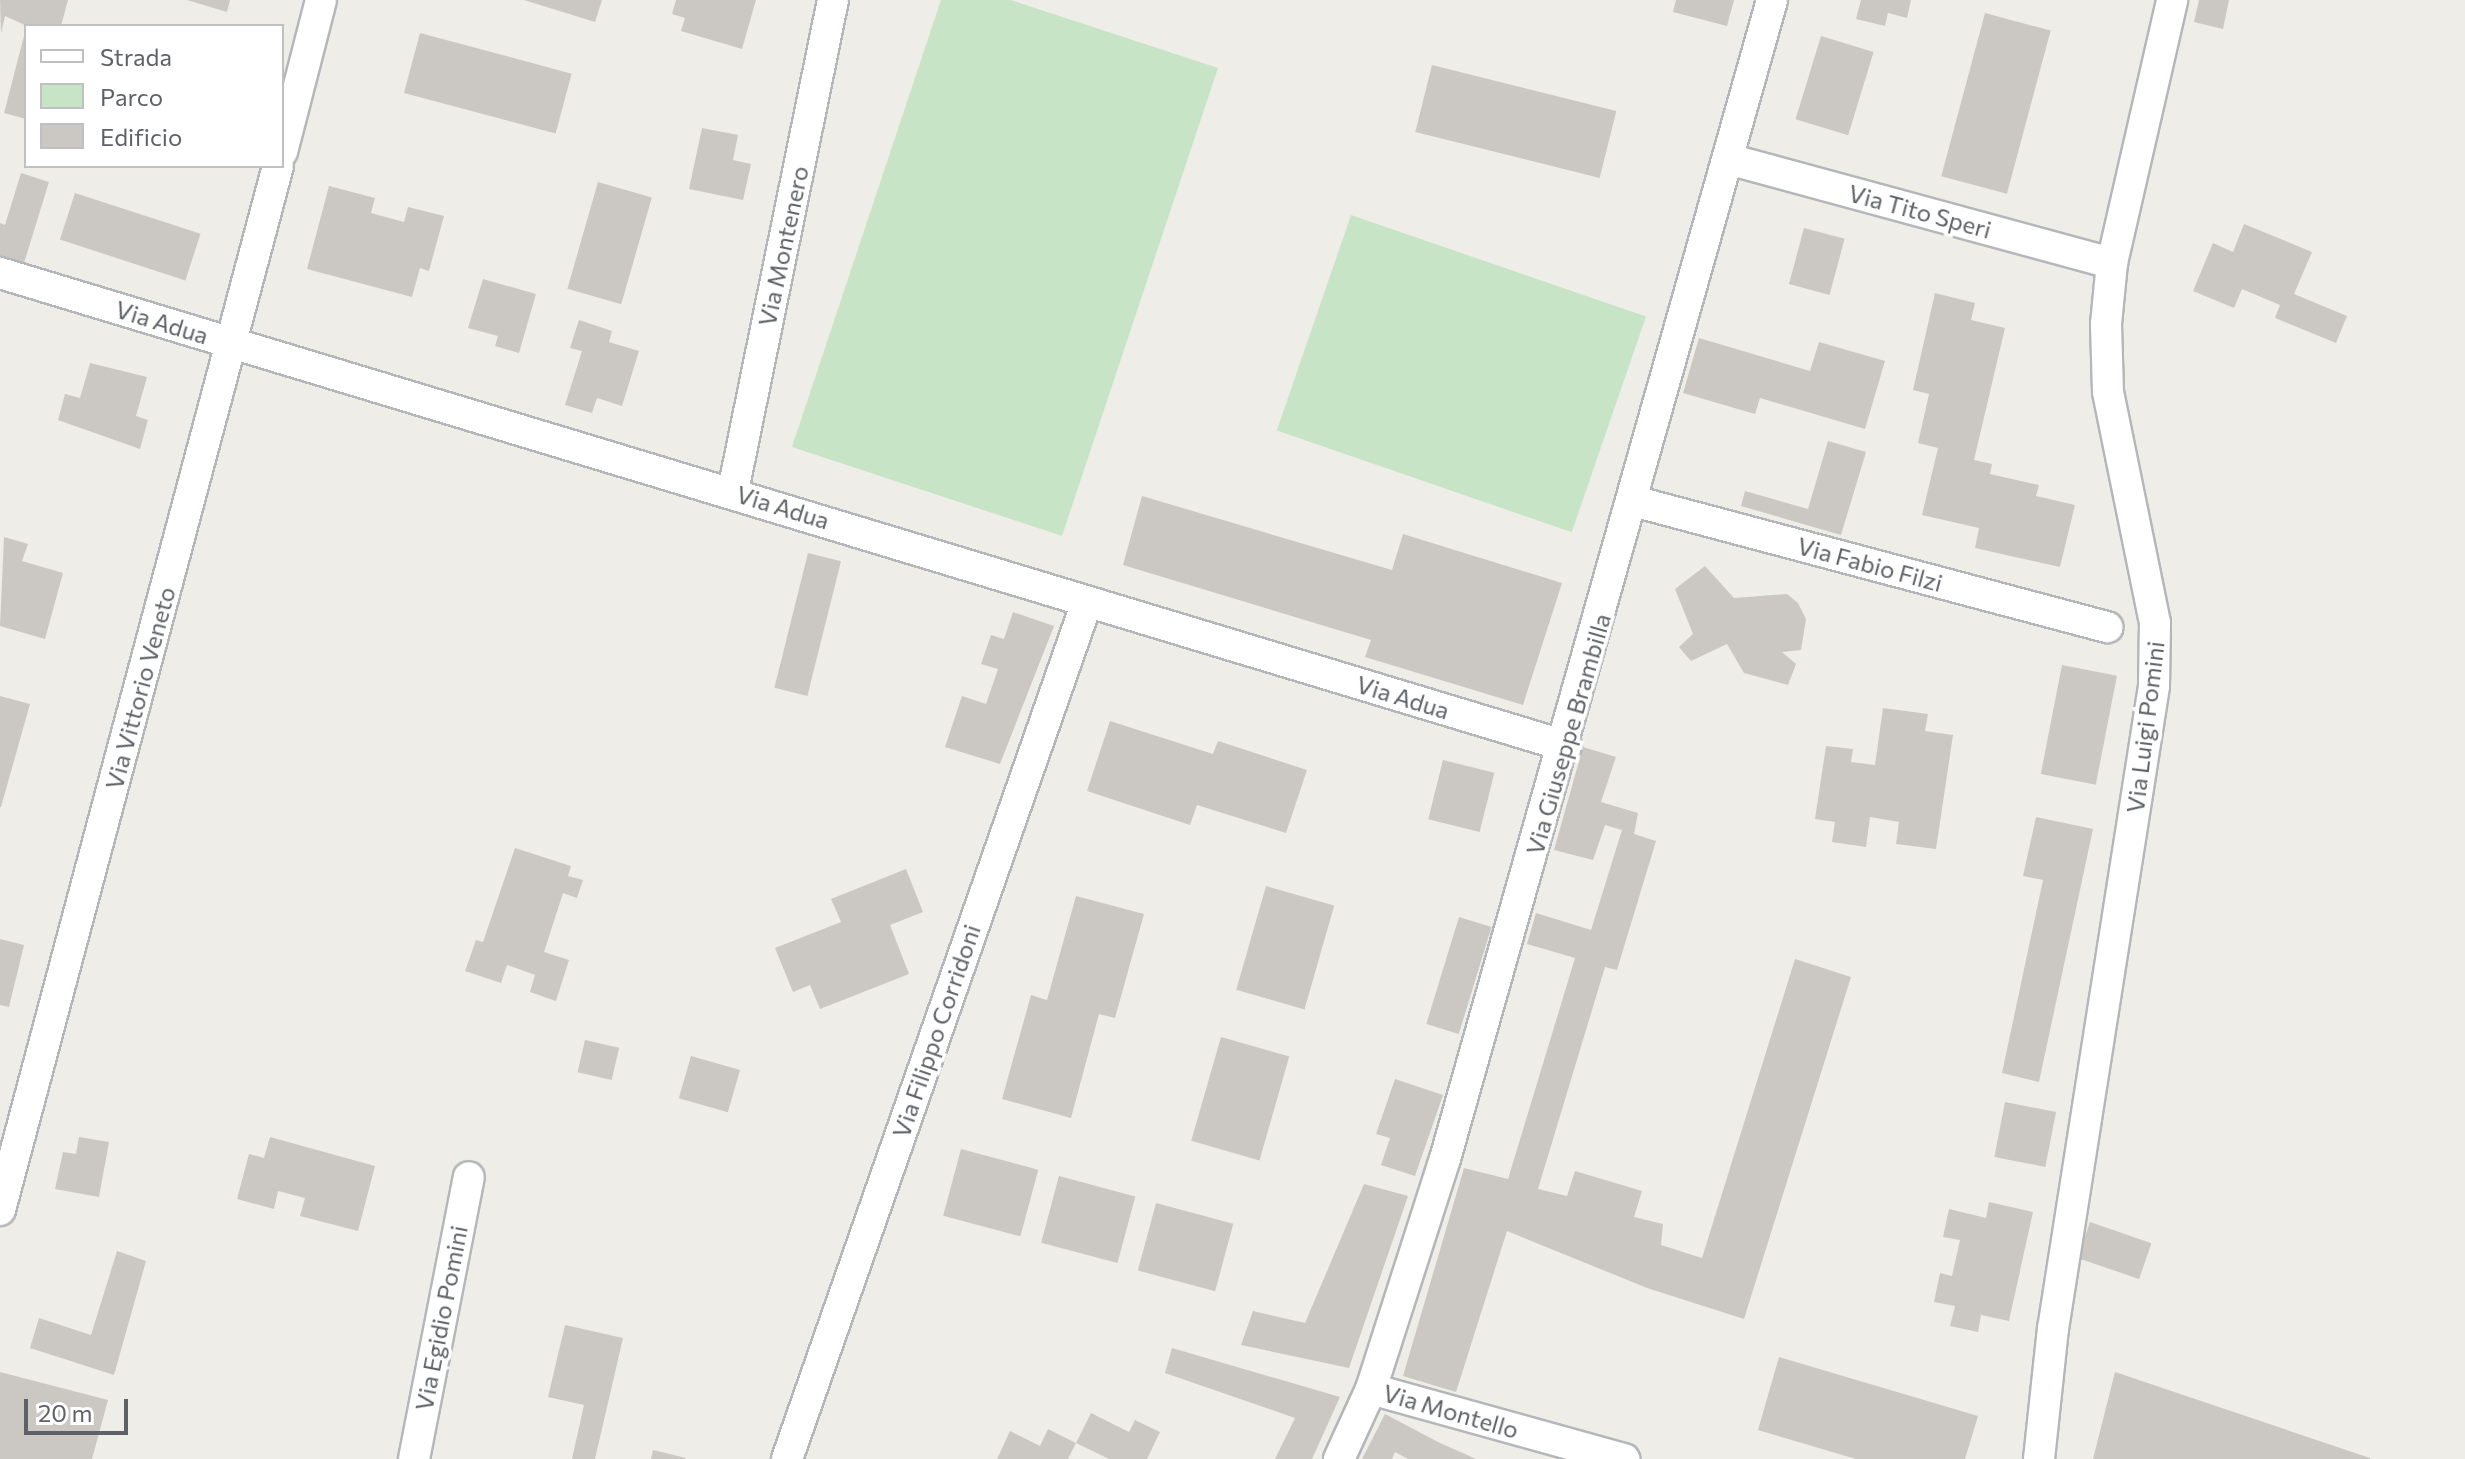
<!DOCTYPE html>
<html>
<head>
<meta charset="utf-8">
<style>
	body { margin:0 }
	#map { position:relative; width:2465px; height:1459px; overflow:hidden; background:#efede7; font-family:Commissioner,sans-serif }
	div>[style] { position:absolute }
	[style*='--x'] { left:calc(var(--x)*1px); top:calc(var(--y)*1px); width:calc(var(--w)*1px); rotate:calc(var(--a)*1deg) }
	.green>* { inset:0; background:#c7e5c6; transform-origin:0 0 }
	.building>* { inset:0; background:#cbc8c4; transform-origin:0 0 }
	.roads { filter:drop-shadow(2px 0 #b4b7ba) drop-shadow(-2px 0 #b4b7ba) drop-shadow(0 2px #b4b7ba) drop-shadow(0 -2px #b4b7ba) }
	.street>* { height:30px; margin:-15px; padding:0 15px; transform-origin:15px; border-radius:15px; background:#fff }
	span { translate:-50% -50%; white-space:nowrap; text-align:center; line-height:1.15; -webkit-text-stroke:7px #fff; paint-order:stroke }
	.street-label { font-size:24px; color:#5e6266 }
	.legend { position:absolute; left:24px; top:24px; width:260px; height:144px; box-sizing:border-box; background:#fff; border:2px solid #bfc0c2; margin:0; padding:10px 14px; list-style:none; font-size:24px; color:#5e6266 }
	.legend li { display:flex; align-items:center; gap:16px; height:40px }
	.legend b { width:40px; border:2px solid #bfc0c2 }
	.scale { position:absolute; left:24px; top:1399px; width:104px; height:36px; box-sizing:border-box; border:4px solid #5e6266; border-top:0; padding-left:10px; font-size:24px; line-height:28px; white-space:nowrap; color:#5e6266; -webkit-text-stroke:6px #fff; paint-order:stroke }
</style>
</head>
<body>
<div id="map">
	<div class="green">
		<div style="clip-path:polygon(941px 0,1011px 0,1218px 68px,1062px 536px,792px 447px)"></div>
		<div style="left:1351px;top:215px;width:312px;height:228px;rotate:19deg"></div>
	</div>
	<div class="building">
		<div style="clip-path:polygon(0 0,68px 0,61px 26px,27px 26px,5px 16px,1px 33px)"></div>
		<div style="clip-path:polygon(187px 0,230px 0,227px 12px)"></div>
		<div style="clip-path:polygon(524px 0,602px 0,595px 22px)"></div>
		<div style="clip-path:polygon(676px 0,756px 0,742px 49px,681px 31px,685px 18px,672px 14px)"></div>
		<div style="clip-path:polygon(1676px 0,1734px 0,1727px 26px,1673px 12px)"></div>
		<div style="clip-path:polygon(1861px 0,1911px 0,1907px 18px,1888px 13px,1885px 26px,1856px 19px)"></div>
		<div style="clip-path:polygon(2199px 0,2229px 0,2223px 29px,2194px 22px)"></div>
		<div style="left:1985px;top:13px;width:68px;height:169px;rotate:15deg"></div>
		<div style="clip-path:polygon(25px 32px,26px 32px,26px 119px,4px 113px)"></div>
		<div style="left:420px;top:33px;width:157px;height:62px;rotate:15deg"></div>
		<div style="left:1821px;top:36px;width:55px;height:87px;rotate:17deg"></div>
		<div style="left:1432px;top:65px;width:190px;height:69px;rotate:14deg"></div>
		<div style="clip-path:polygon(702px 128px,738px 135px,733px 160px,751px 164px,743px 200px,689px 189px)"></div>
		<div style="clip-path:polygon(21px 173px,49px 182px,24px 263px,0 256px,0 223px,5px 225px)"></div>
		<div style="left:598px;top:182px;width:56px;height:111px;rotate:16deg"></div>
		<div style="clip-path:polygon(329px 186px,375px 198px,371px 213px,404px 222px,408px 207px,444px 216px,429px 271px,420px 268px,412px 297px,307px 269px)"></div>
		<div style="left:75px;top:193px;width:132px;height:49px;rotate:18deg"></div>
		<div style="clip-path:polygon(2244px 224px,2312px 252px,2294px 294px,2347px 316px,2336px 343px,2275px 318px,2280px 305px,2242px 289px,2234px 308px,2193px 291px,2213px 243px,2233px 252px)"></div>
		<div style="left:1804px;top:228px;width:42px;height:58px;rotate:15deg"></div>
		<div style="clip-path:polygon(483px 279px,536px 294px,519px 353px,495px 346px,498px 336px,468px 328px)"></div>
		<div style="clip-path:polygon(1935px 293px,1975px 303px,1971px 320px,2005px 328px,1974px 460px,1992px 464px,1990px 474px,2039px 485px,2036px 496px,2075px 505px,2060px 567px,1975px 548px,1979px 528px,1922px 515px,1938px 448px,1918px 443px,1929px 394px,1913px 390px)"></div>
		<div style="clip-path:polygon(579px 320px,612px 331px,609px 342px,639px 351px,622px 406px,597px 398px,592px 413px,565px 405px,582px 351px,570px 348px)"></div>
		<div style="clip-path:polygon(1699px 338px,1810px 371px,1819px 342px,1885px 361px,1865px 429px,1760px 398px,1755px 414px,1683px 393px)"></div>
		<div style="clip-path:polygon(90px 363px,147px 377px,136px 416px,148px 420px,140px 449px,58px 420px,65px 394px,80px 398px)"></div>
		<div style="clip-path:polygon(1828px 441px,1866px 452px,1841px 535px,1741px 506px,1745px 491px,1808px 509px)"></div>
		<div style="clip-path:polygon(1142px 496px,1392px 570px,1403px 534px,1562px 583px,1523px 705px,1365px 657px,1371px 640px,1123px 565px)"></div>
		<div style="clip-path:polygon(4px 537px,28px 544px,22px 561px,63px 573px,45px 639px,0 626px)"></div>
		<div style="left:808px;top:553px;width:34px;height:139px;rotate:14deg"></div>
		<div style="clip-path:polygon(1705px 566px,1734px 598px,1787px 594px,1798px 603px,1806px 619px,1801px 650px,1782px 652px,1796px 664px,1788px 685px,1744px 673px,1727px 644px,1691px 661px,1679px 647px,1693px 634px,1675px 589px)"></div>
		<div style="clip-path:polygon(1013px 612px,1054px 626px,1000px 764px,945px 747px,962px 696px,986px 704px,998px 669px,981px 664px,991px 635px,1004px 639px)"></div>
		<div style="left:2062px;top:665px;width:56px;height:111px;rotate:11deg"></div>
		<div style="clip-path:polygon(0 696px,30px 704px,1px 807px,0 807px)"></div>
		<div style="clip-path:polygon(1883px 708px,1928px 714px,1925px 731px,1953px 735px,1936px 849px,1896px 844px,1899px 822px,1870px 817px,1866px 847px,1832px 842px,1835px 822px,1815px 819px,1826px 746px,1853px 749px,1851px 762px,1875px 765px)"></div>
		<div style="clip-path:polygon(1110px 721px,1213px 754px,1218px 741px,1307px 770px,1286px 833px,1197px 805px,1190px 825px,1087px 791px)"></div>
		<div style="clip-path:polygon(1583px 747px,1616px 757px,1601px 802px,1638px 813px,1634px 834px,1656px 841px,1617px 970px,1605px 967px,1538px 1189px,1567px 1196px,1575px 1171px,1642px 1191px,1634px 1217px,1663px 1224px,1661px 1245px,1702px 1258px,1795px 959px,1851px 977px,1744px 1319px,1647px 1288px,1507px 1231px,1456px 1392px,1403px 1376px,1464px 1168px,1508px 1179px,1575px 958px,1527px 944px,1536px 913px,1591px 930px,1622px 830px,1605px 825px,1593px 860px,1554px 850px)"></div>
		<div style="left:1443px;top:760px;width:53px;height:61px;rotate:14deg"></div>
		<div style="clip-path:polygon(2036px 817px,2093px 829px,2039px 1082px,2002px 1073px,2043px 880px,2023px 876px)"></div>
		<div style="clip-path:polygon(515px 848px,571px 866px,568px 876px,583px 880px,577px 898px,563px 893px,544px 952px,569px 960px,556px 1001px,530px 992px,535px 975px,507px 965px,501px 983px,465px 971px,476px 940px,483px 942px)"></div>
		<div style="clip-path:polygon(906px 869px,923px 912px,890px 925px,909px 974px,820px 1009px,810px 985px,793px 992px,775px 948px,841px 922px,831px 899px)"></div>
		<div style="left:1266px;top:886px;width:71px;height:108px;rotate:16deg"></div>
		<div style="clip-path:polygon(1076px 896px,1144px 914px,1115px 1018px,1099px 1014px,1071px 1118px,1002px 1099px,1031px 995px,1047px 1000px)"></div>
		<div style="left:1459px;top:917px;width:34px;height:112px;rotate:17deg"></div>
		<div style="clip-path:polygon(0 939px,24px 945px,9px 1007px,0 1005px)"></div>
		<div style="left:1221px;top:1037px;width:71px;height:108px;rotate:16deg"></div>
		<div style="left:585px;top:1040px;width:35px;height:33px;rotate:13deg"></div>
		<div style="left:691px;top:1056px;width:51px;height:44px;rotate:16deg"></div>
		<div style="clip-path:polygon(1395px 1079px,1443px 1095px,1415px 1176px,1381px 1165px,1390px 1138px,1376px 1134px)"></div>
		<div style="left:2005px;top:1102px;width:52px;height:56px;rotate:11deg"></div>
		<div style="clip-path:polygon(79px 1137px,109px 1142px,99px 1197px,55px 1189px,63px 1152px,76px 1154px)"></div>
		<div style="clip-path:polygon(270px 1137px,375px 1166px,358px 1231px,300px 1216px,305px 1198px,278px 1191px,274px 1209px,237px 1199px,249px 1154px,264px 1158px)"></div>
		<div style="left:961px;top:1149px;width:80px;height:69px;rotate:15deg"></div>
		<div style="left:1059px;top:1176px;width:79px;height:69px;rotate:15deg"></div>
		<div style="clip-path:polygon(1364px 1184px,1408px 1196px,1349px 1368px,1241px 1345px,1253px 1311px,1305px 1323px)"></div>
		<div style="clip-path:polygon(1989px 1202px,2033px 1212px,2009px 1321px,1981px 1315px,1978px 1332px,1950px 1326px,1955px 1306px,1934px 1302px,1940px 1273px,1952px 1276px,1960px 1240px,1943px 1237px,1949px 1209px,1986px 1218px)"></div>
		<div style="left:1156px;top:1203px;width:80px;height:70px;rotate:15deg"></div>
		<div style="left:2090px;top:1222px;width:65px;height:38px;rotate:19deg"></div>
		<div style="clip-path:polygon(117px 1251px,146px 1261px,114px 1375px,30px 1348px,39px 1318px,91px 1335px)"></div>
		<div style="clip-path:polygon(565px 1325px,623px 1338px,595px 1459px,572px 1459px,584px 1405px,548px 1397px)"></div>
		<div style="clip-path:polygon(1172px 1348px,1340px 1397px,1312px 1459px,1275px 1459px,1295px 1418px,1165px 1373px)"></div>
		<div style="clip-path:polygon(1779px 1357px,1978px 1416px,1965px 1459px,1856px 1459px,1758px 1430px)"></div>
		<div style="clip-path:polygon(0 1372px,108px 1400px,92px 1459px,0 1459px)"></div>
		<div style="clip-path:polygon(2115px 1372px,2370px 1458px,2370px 1459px,2093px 1459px)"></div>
		<div style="clip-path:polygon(1091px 1413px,1129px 1432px,1135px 1420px,1160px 1432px,1147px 1459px,1109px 1459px,1076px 1443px)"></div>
		<div style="clip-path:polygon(1385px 1414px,1438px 1442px,1476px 1459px,1408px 1459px,1395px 1452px,1392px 1459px,1362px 1459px)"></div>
		<div style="clip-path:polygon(1048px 1429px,1076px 1443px,1068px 1459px,997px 1459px,1010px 1431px,1040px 1446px)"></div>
		<div style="clip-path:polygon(653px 1450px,686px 1458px,685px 1459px,651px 1459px)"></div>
	</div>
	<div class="roads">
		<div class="street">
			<div style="--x:282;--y:152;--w:157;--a:-75.6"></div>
			<div style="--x:1728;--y:159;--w:398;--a:15.2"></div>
			<div style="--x:0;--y:273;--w:1636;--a:16.81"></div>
			<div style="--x:733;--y:491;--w:501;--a:-78.49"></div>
			<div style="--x:1633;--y:501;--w:491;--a:14.9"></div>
			<div style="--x:0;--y:1210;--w:1080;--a:-75.09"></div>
			<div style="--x:1371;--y:1389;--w:263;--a:15.5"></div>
			<div style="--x:414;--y:1459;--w:287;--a:-79"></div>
			<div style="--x:787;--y:1459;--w:908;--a:-70.71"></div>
			<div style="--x:1339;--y:1459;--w:77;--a:-65.4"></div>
			<div style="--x:1371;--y:1389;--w:242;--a:-72.2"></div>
			<div style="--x:1445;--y:1159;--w:1204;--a:-74.24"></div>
			<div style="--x:2039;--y:1459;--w:131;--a:-83.9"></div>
			<div style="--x:2053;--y:1329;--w:651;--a:-81.07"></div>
			<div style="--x:2154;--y:686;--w:63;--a:-89.1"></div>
			<div style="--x:2155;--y:623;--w:236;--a:-101.5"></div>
			<div style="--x:2108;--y:392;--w:68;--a:-91.7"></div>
			<div style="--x:2106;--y:324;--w:61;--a:-84.4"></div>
			<div style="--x:2112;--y:263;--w:270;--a:-77.1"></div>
		</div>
	</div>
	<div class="street-label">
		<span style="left:1920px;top:211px;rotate:15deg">Via Tito Speri</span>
		<span style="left:783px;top:246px;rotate:-78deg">Via Montenero</span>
		<span style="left:162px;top:322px;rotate:17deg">Via Adua</span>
		<span style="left:783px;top:507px;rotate:17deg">Via Adua</span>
		<span style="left:1870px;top:564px;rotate:15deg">Via Fabio Filzi</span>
		<span style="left:140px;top:688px;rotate:-75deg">Via Vittorio Veneto</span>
		<span style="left:1403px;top:697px;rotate:17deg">Via Adua</span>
		<span style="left:2145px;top:727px;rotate:-83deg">Via Luigi Pomini</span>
		<span style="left:1568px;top:734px;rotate:-74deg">Via Giuseppe Brambilla</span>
		<span style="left:936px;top:1031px;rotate:-71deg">Via Filippo Corridoni</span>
		<span style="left:441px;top:1318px;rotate:-79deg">Via Egidio Pomini</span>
		<span style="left:1451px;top:1411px;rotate:16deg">Via Montello</span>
	</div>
	<ul class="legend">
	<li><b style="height:10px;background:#fff"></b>Strada</li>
	<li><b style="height:22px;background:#c7e5c6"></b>Parco</li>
	<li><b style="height:22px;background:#cbc8c4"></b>Edificio</li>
	</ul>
	<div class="scale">20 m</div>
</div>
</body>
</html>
